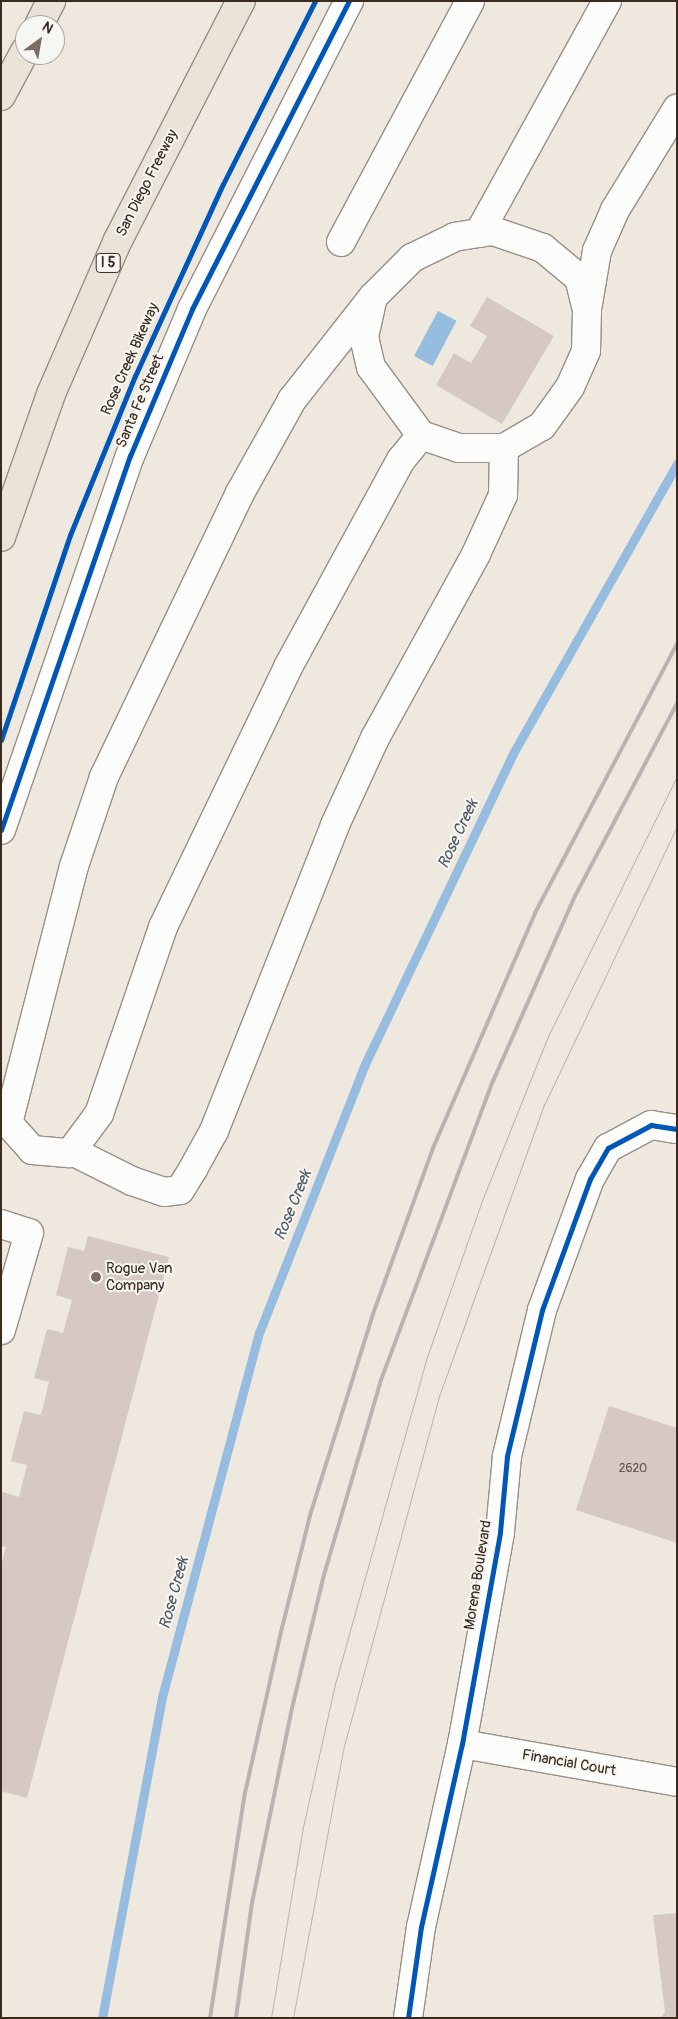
<!DOCTYPE html>
<html>
<head>
<meta charset="utf-8">
<style>
	body { margin:0 }
	#map { position:relative; width:678px; height:2019px; overflow:hidden; background:#eee8df; font-family:Pangolin,sans-serif }
	div>[style] { position:absolute }
	[style*='--x'] { left:calc(var(--x)*1px); top:calc(var(--y)*1px); width:calc(var(--w)*1px); rotate:calc(var(--a)*1deg) }
	.water>* { inset:0; background:#96bce0; transform-origin:0 0 }
	.stream>* { height:9px; margin:-4.5px; padding:0 4.5px; transform-origin:4.5px; border-radius:4.5px; background:#96bce0 }
	.building>* { inset:0; background:#d6c9c4 }
	.roads { filter:drop-shadow(1px 0 #969089) drop-shadow(-1px 0 #969089) drop-shadow(0 1px #969089) drop-shadow(0 -1px #969089) }
	.minor>* { height:28px; margin:-14px; padding:0 14px; transform-origin:14px; border-radius:14px; background:#fcfcfa }
	.highway>* { height:28px; margin:-14px; padding:0 14px; transform-origin:14px; border-radius:14px; background:#eae3d7 }
	.tram>* { height:1px; margin:-0.5px; padding:0 0.5px; transform-origin:0.5px; border-radius:0.5px; background:#b7b4b1 }
	.rail>* { height:4px; margin:-2px; padding:0 2px; transform-origin:2px; border-radius:2px; background:#b7b4b1 }
	.cycleway>* { height:5px; margin:-2.5px; padding:0 2.5px; transform-origin:2.5px; border-radius:2.5px; background:#0057b8 }
	.dots>* { width:14px; height:14px; translate:-50% -50%; box-sizing:border-box; border:2px solid #f6f6f2; border-radius:50% }
	span { translate:-50% -50%; white-space:nowrap; text-align:center; line-height:1.15; -webkit-text-stroke:4px #f6f6f2; paint-order:stroke }
	.number-label { font-size:12px; color:#625248 }
	.number-label span { -webkit-text-stroke-width:0 }
	.shield-label span { padding:1px 4px; background:#f6f6f2; border:1px solid; border-radius:4px; -webkit-text-stroke-width:0 }
	.shield-label { font-size:14px; color:#3b2a1e; font-weight:700 }
	.street-label { font-size:15px; color:#3b2a1e }
	.poi-label { font-size:15px; color:#3b2a1e }
	.left { translate:0 -50%; text-align:left }
	.water-label { font-size:16px; color:#4e5662; font-style:italic }
	.frame { position:absolute; inset:0; border:2px solid #3b2a1e; pointer-events:none }
	.north { position:absolute; left:15px; top:15px; width:50px; height:50px; box-sizing:border-box; background:#f6f6f2; border:1px solid #aba49d; border-radius:50%; rotate:32deg; font-size:14px; font-weight:700; line-height:20px; text-align:center; color:#3b2a1e }
	.north::after { content:''; display:block; margin:auto; width:18px; height:22px; background:#7a6c62; clip-path:polygon(50% 0,100% 100%,50% 72%,0 100%) }
</style>
</head>
<body>
<div id="map">
	<div class="water">
		<div style="left:438px;top:311px;width:21px;height:51px;rotate:28deg"></div>
	</div>
	<div class="stream">
		<div style="--x:102;--y:2018;--w:327;--a:-79.4"></div>
		<div style="--x:162;--y:1697;--w:377;--a:-75.1"></div>
		<div style="--x:259;--y:1333;--w:289;--a:-68.5"></div>
		<div style="--x:365;--y:1064;--w:348;--a:-64.5"></div>
		<div style="--x:515;--y:750;--w:329;--a:-60.5"></div>
	</div>
	<div class="building">
		<div style="clip-path:polygon(487px 297px,554px 336px,502px 424px,436px 385px,454px 353px,471px 363px,487px 336px,470px 326px)"></div>
		<div style="clip-path:polygon(88px 1236px,169px 1257px,27px 1798px,1px 1791px,1px 1565px,6px 1547px,1px 1546px,1px 1499px,3px 1492px,19px 1497px,27px 1465px,11px 1461px,24px 1411px,41px 1415px,49px 1382px,34px 1378px,47px 1329px,63px 1333px,72px 1300px,56px 1295px,68px 1247px,84px 1251px)"></div>
		<div style="clip-path:polygon(609px 1406px,677px 1428px,677px 1543px,576px 1510px)"></div>
		<div style="clip-path:polygon(677px 1913px,677px 2018px,660px 2018px,665px 2012px,653px 1915px)"></div>
	</div>
	<div class="roads">
		<div class="minor">
			<div style="--x:479;--y:233;--w:265;--a:-61.1"></div>
			<div style="--x:341;--y:242;--w:273;--a:-61.8"></div>
			<div style="--x:373;--y:297;--w:41;--a:102.7"></div>
			<div style="--x:364;--y:337;--w:31;--a:77"></div>
			<div style="--x:371;--y:367;--w:84;--a:53.7"></div>
			<div style="--x:421;--y:435;--w:40;--a:18.9"></div>
			<div style="--x:459;--y:448;--w:45;--a:0"></div>
			<div style="--x:504;--y:448;--w:44;--a:-30.1"></div>
			<div style="--x:542;--y:426;--w:48;--a:-54.3"></div>
			<div style="--x:570;--y:387;--w:39;--a:-66"></div>
			<div style="--x:586;--y:351;--w:41;--a:-88.6"></div>
			<div style="--x:587;--y:310;--w:33;--a:-104"></div>
			<div style="--x:579;--y:278;--w:47;--a:-140.2"></div>
			<div style="--x:543;--y:248;--w:53;--a:-161.2"></div>
			<div style="--x:493;--y:231;--w:14;--a:172"></div>
			<div style="--x:479;--y:233;--w:24;--a:171"></div>
			<div style="--x:455;--y:237;--w:48;--a:154"></div>
			<div style="--x:412;--y:258;--w:55;--a:135"></div>
			<div style="--x:373;--y:297;--w:131;--a:128.2"></div>
			<div style="--x:292;--y:400;--w:107;--a:119.2"></div>
			<div style="--x:240;--y:493;--w:315;--a:115.6"></div>
			<div style="--x:104;--y:777;--w:94;--a:108.6"></div>
			<div style="--x:74;--y:866;--w:265;--a:104.4"></div>
			<div style="--x:8;--y:1123;--w:36;--a:48"></div>
			<div style="--x:32;--y:1150;--w:38;--a:5"></div>
			<div style="--x:70;--y:1153;--w:49;--a:-53.4"></div>
			<div style="--x:99;--y:1114;--w:198;--a:-71.1"></div>
			<div style="--x:163;--y:927;--w:288;--a:-64.3"></div>
			<div style="--x:288;--y:667;--w:236;--a:-61.4"></div>
			<div style="--x:401;--y:460;--w:32;--a:-51"></div>
			<div style="--x:588;--y:304;--w:54;--a:-80.4"></div>
			<div style="--x:597;--y:251;--w:45;--a:-66.3"></div>
			<div style="--x:615;--y:210;--w:119;--a:-58.5"></div>
			<div style="--x:1;--y:830;--w:396;--a:-71"></div>
			<div style="--x:130;--y:456;--w:160;--a:-67.1"></div>
			<div style="--x:192;--y:309;--w:346;--a:-63"></div>
			<div style="--x:72;--y:1151;--w:67;--a:26.6"></div>
			<div style="--x:132;--y:1181;--w:34;--a:19"></div>
			<div style="--x:164;--y:1192;--w:16;--a:-7"></div>
			<div style="--x:180;--y:1190;--w:25;--a:-58"></div>
			<div style="--x:193;--y:1169;--w:43;--a:-61.1"></div>
			<div style="--x:214;--y:1131;--w:329;--a:-68.4"></div>
			<div style="--x:335;--y:825;--w:96;--a:-65.3"></div>
			<div style="--x:375;--y:738;--w:210;--a:-61.2"></div>
			<div style="--x:476;--y:554;--w:65;--a:-65.4"></div>
			<div style="--x:503;--y:495;--w:47;--a:-88.8"></div>
			<div style="--x:1;--y:1224;--w:29;--a:18"></div>
			<div style="--x:29;--y:1233;--w:101;--a:106.1"></div>
			<div style="--x:462;--y:1744;--w:218;--a:10"></div>
			<div style="--x:408;--y:2018;--w:92;--a:-81.9"></div>
			<div style="--x:421;--y:1927;--w:188;--a:-77.4"></div>
			<div style="--x:462;--y:1744;--w:215;--a:-79.8"></div>
			<div style="--x:500;--y:1532;--w:76;--a:-84.7"></div>
			<div style="--x:507;--y:1456;--w:150;--a:-76.5"></div>
			<div style="--x:542;--y:1310;--w:140;--a:-69.9"></div>
			<div style="--x:590;--y:1179;--w:36;--a:-60"></div>
			<div style="--x:608;--y:1148;--w:49;--a:-28.1"></div>
			<div style="--x:651;--y:1125;--w:26;--a:9"></div>
		</div>
		<div class="highway">
			<div style="--x:39;--y:25;--w:27;--a:-63"></div>
			<div style="--x:1;--y:96;--w:51;--a:-61.9"></div>
			<div style="--x:1;--y:537;--w:151;--a:-70.7"></div>
			<div style="--x:51;--y:394;--w:166;--a:-66.5"></div>
			<div style="--x:117;--y:242;--w:271;--a:-62.8"></div>
		</div>
	</div>
	<div class="tram">
		<div style="--x:271;--y:2018;--w:194;--a:-80.5"></div>
		<div style="--x:303;--y:1827;--w:147;--a:-77.4"></div>
		<div style="--x:335;--y:1684;--w:343;--a:-74.3"></div>
		<div style="--x:428;--y:1354;--w:165;--a:-70.6"></div>
		<div style="--x:483;--y:1198;--w:177;--a:-68.1"></div>
		<div style="--x:549;--y:1034;--w:288;--a:-63.6"></div>
		<div style="--x:293;--y:2018;--w:277;--a:-79.4"></div>
		<div style="--x:344;--y:1746;--w:360;--a:-74.8"></div>
		<div style="--x:438;--y:1399;--w:313;--a:-70.2"></div>
		<div style="--x:544;--y:1105;--w:309;--a:-64.5"></div>
	</div>
	<div class="rail">
		<div style="--x:210;--y:2018;--w:228;--a:-81.2"></div>
		<div style="--x:245;--y:1793;--w:169;--a:-77.4"></div>
		<div style="--x:282;--y:1628;--w:120;--a:-76"></div>
		<div style="--x:311;--y:1512;--w:207;--a:-72.6"></div>
		<div style="--x:373;--y:1314;--w:177;--a:-70.1"></div>
		<div style="--x:433;--y:1148;--w:256;--a:-66.5"></div>
		<div style="--x:535;--y:913;--w:304;--a:-62.2"></div>
		<div style="--x:236;--y:2018;--w:116;--a:-82.1"></div>
		<div style="--x:252;--y:1903;--w:199;--a:-78.4"></div>
		<div style="--x:292;--y:1708;--w:137;--a:-76.5"></div>
		<div style="--x:324;--y:1575;--w:203;--a:-73.7"></div>
		<div style="--x:381;--y:1380;--w:319;--a:-69.5"></div>
		<div style="--x:493;--y:1081;--w:202;--a:-66.1"></div>
		<div style="--x:575;--y:896;--w:218;--a:-62.1"></div>
	</div>
	<div class="cycleway">
		<div style="--x:1;--y:740;--w:216;--a:-71.4"></div>
		<div style="--x:70;--y:535;--w:172;--a:-67.8"></div>
		<div style="--x:135;--y:376;--w:211;--a:-65.4"></div>
		<div style="--x:223;--y:184;--w:205;--a:-63.3"></div>
		<div style="--x:1;--y:830;--w:396;--a:-71"></div>
		<div style="--x:130;--y:456;--w:160;--a:-67.1"></div>
		<div style="--x:192;--y:309;--w:346;--a:-63"></div>
		<div style="--x:408;--y:2018;--w:92;--a:-81.9"></div>
		<div style="--x:421;--y:1927;--w:188;--a:-77.4"></div>
		<div style="--x:462;--y:1744;--w:215;--a:-79.8"></div>
		<div style="--x:500;--y:1532;--w:76;--a:-84.7"></div>
		<div style="--x:507;--y:1456;--w:150;--a:-76.5"></div>
		<div style="--x:542;--y:1310;--w:140;--a:-69.9"></div>
		<div style="--x:590;--y:1179;--w:36;--a:-60"></div>
		<div style="--x:608;--y:1148;--w:49;--a:-28.1"></div>
		<div style="--x:651;--y:1125;--w:26;--a:9"></div>
	</div>
	<div class="dots">
		<div style="left:96px;top:1277px;background:#7a6c62"></div>
	</div>
	<div class="number-label">
		<span style="left:633px;top:1469px">2620</span>
	</div>
	<div class="shield-label">
		<span style="left:108px;top:263px">I 5</span>
	</div>
	<div class="street-label">
		<span style="left:147px;top:183px;rotate:-63deg">San Diego Freeway</span>
		<span style="left:130px;top:359px;rotate:-66deg">Rose Creek Bikeway</span>
		<span style="left:140px;top:401px;rotate:-67deg">Santa Fe Street</span>
		<span style="left:478px;top:1575px;rotate:-81deg">Morena Boulevard</span>
		<span style="left:569px;top:1763px;rotate:10deg">Financial Court</span>
	</div>
	<div class="poi-label">
		<span class="left" style="left:106px;top:1277px">Rogue Van<br>Company</span>
	</div>
	<div class="water-label">
		<span style="left:458px;top:834px;rotate:-65deg">Rose Creek</span>
		<span style="left:293px;top:1205px;rotate:-68deg">Rose Creek</span>
		<span style="left:174px;top:1593px;rotate:-75deg">Rose Creek</span>
	</div>
	<div class="frame"></div>
	<div class="north">N</div>
</div>
</body>
</html>
